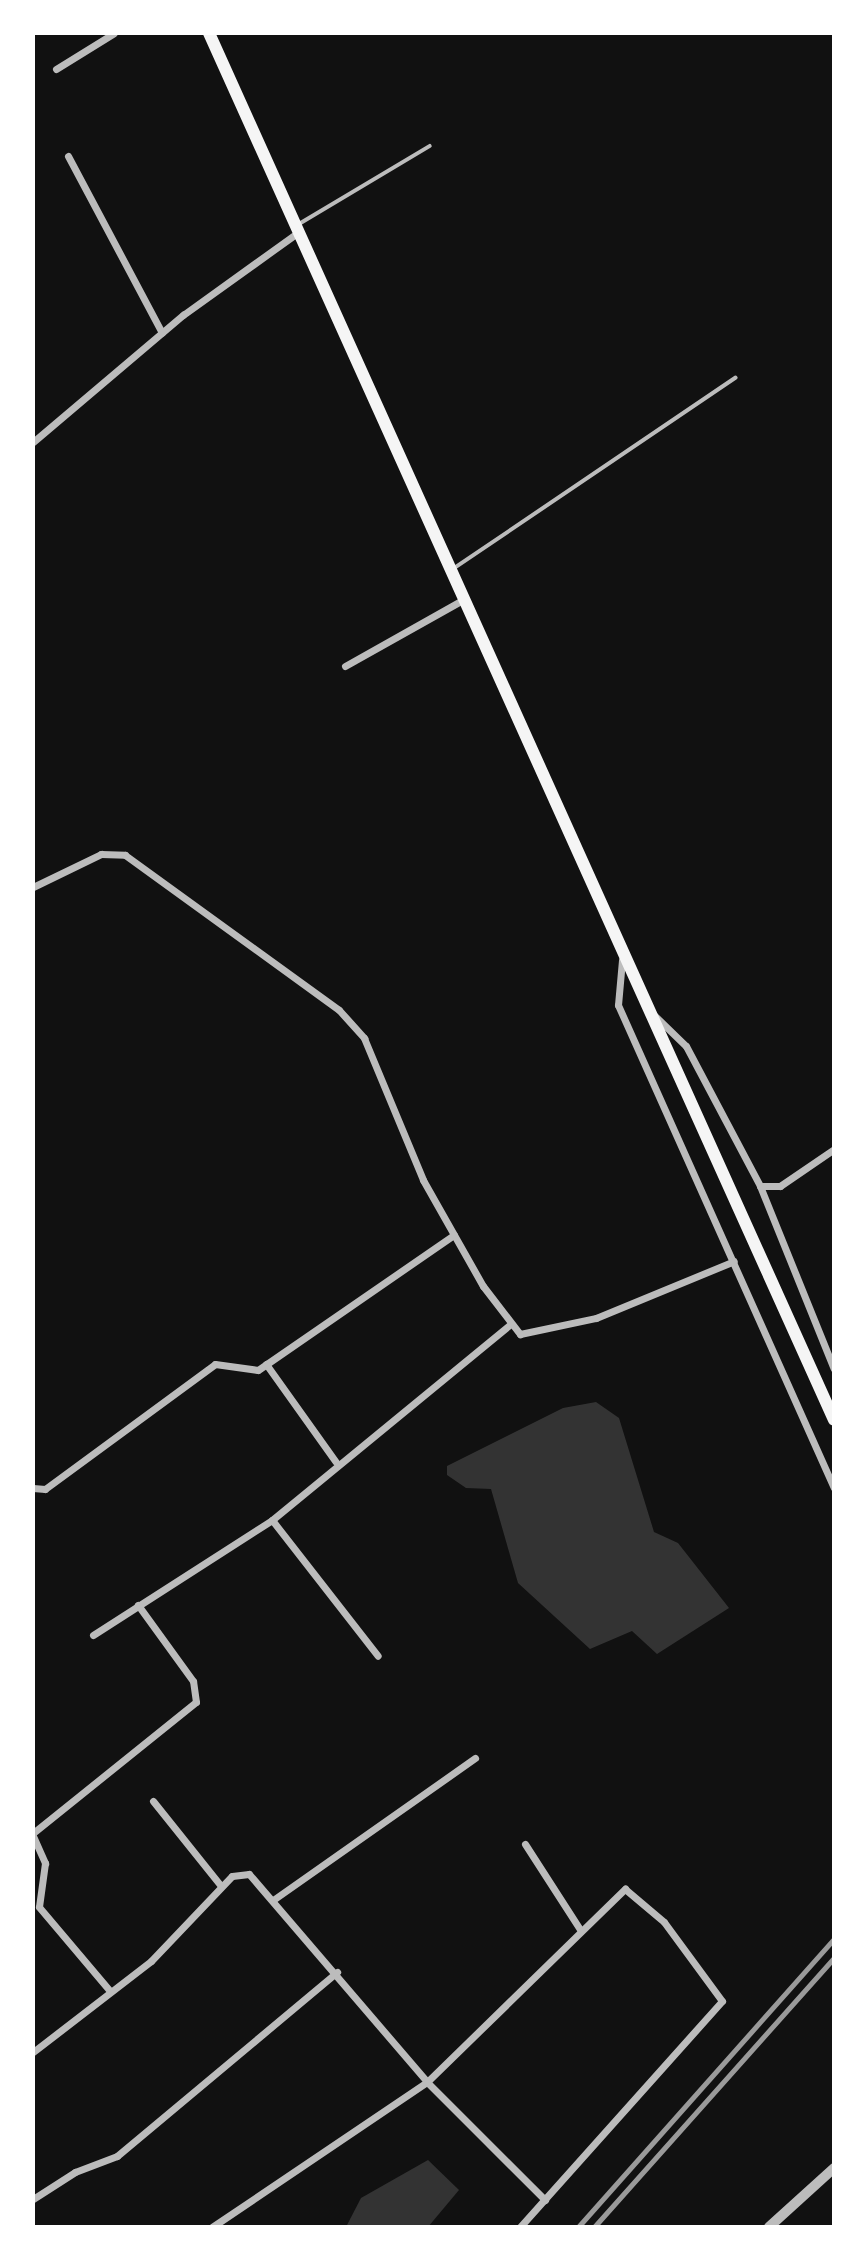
<!DOCTYPE html>
<html>
<head>
<meta charset="utf-8">
<style>
	body { margin:0 }
	#map { position:relative; width:867px; height:2260px; overflow:hidden; background:#111; font-family:"Libre Baskerville",serif }
	div>[style] { position:absolute }
	[style*='--x'] { left:calc(var(--x)*1px); top:calc(var(--y)*1px); width:calc(var(--w)*1px); rotate:calc(var(--a)*1deg) }
	.water>* { inset:0; background:#333 }
	.service>* { height:3.5px; margin:-1.75px; padding:0 1.75px; transform-origin:1.75px; border-radius:1.75px; background:#bcbcbc }
	.minor>* { height:7px; margin:-3.5px; padding:0 3.5px; transform-origin:3.5px; border-radius:3.5px; background:#bcbcbc }
	.tertiary>* { height:10px; margin:-5px; padding:0 5px; transform-origin:5px; border-radius:5px; background:#bcbcbc }
	.primary>* { height:12px; margin:-6px; padding:0 6px; transform-origin:6px; border-radius:6px; background:#f5f5f5 }
	.rail>* { height:5px; margin:-2.5px; padding:0 2.5px; transform-origin:2.5px; border-radius:2.5px; background:#9a9a9a }
	span { translate:-50% -50%; white-space:nowrap; text-align:center; line-height:1.15; -webkit-text-stroke:5px #fff; paint-order:stroke }
	.frame { position:absolute; inset:0; border:35px solid #fff; pointer-events:none }
</style>
</head>
<body>
<div id="map">
	<div class="water">
		<div style="clip-path:polygon(596px 1402px,619px 1418px,654px 1532px,678px 1543px,729px 1608px,657px 1654px,632px 1631px,590px 1649px,518px 1583px,491px 1489px,466px 1488px,447px 1475px,447px 1466px,563px 1408px)"></div>
		<div style="clip-path:polygon(428px 2160px,459px 2190px,428px 2227px,346px 2227px,361px 2198px)"></div>
	</div>
	<div class="service">
		<div style="--x:299;--y:224;--w:152;--a:-30.8"></div>
		<div style="--x:453;--y:569;--w:341;--a:-34.1"></div>
	</div>
	<div class="minor">
		<div style="--x:56;--y:69;--w:68;--a:-31.8"></div>
		<div style="--x:68;--y:156;--w:200;--a:62"></div>
		<div style="--x:33;--y:442;--w:197;--a:-40.3"></div>
		<div style="--x:183;--y:315;--w:140;--a:-35.7"></div>
		<div style="--x:345;--y:666;--w:133;--a:-29.3"></div>
		<div style="--x:33;--y:887;--w:76;--a:-25.9"></div>
		<div style="--x:101;--y:854;--w:24;--a:2"></div>
		<div style="--x:125;--y:855;--w:264;--a:35.9"></div>
		<div style="--x:339;--y:1010;--w:38;--a:48"></div>
		<div style="--x:364;--y:1038;--w:154;--a:67.4"></div>
		<div style="--x:423;--y:1180;--w:122;--a:60.5"></div>
		<div style="--x:483;--y:1286;--w:61;--a:52.4"></div>
		<div style="--x:520;--y:1334;--w:78;--a:-11.9"></div>
		<div style="--x:596;--y:1318;--w:149;--a:-22.4"></div>
		<div style="--x:622;--y:960;--w:45;--a:95.1"></div>
		<div style="--x:618;--y:1005;--w:529;--a:65.91"></div>
		<div style="--x:655;--y:1016;--w:43;--a:44.1"></div>
		<div style="--x:686;--y:1046;--w:158;--a:62.1"></div>
		<div style="--x:760;--y:1186;--w:20;--a:0"></div>
		<div style="--x:780;--y:1186;--w:65;--a:-34.4"></div>
		<div style="--x:760;--y:1186;--w:197;--a:68"></div>
		<div style="--x:266;--y:1364;--w:120;--a:54.5"></div>
		<div style="--x:33;--y:1488;--w:12;--a:5"></div>
		<div style="--x:45;--y:1489;--w:211;--a:-36.3"></div>
		<div style="--x:215;--y:1364;--w:43;--a:7.9"></div>
		<div style="--x:258;--y:1370;--w:238;--a:-34.6"></div>
		<div style="--x:272;--y:1520;--w:172;--a:52.1"></div>
		<div style="--x:93;--y:1635;--w:213;--a:-32.7"></div>
		<div style="--x:272;--y:1520;--w:307;--a:-39.4"></div>
		<div style="--x:153;--y:1801;--w:109;--a:51.3"></div>
		<div style="--x:33;--y:1833;--w:209;--a:-38.8"></div>
		<div style="--x:196;--y:1702;--w:21;--a:-98"></div>
		<div style="--x:193;--y:1681;--w:94;--a:-125.9"></div>
		<div style="--x:33;--y:1836;--w:30;--a:66"></div>
		<div style="--x:45;--y:1863;--w:44;--a:97.8"></div>
		<div style="--x:39;--y:1907;--w:110;--a:49.8"></div>
		<div style="--x:525;--y:1844;--w:103;--a:57.2"></div>
		<div style="--x:273;--y:1900;--w:247;--a:-35.1"></div>
		<div style="--x:33;--y:2052;--w:149;--a:-37.6"></div>
		<div style="--x:151;--y:1961;--w:117;--a:-46.4"></div>
		<div style="--x:232;--y:1876;--w:17;--a:-7"></div>
		<div style="--x:249;--y:1874;--w:274;--a:49.4"></div>
		<div style="--x:427;--y:2082;--w:167;--a:45"></div>
		<div style="--x:33;--y:2199;--w:50;--a:-32.7"></div>
		<div style="--x:75;--y:2172;--w:45;--a:-20.9"></div>
		<div style="--x:117;--y:2156;--w:287;--a:-39.9"></div>
		<div style="--x:212;--y:2227;--w:259;--a:-34"></div>
		<div style="--x:427;--y:2082;--w:277;--a:-44.3"></div>
		<div style="--x:625;--y:1889;--w:51;--a:40.2"></div>
		<div style="--x:664;--y:1922;--w:98;--a:53.7"></div>
		<div style="--x:722;--y:2001;--w:303;--a:131.8"></div>
	</div>
	<div class="tertiary">
		<div style="--x:769;--y:2227;--w:88;--a:-42.2"></div>
	</div>
	<div class="primary">
		<div style="--x:209;--y:33;--w:1521;--a:65.74"></div>
	</div>
	<div class="rail">
		<div style="--x:578;--y:2227;--w:385;--a:-48.4"></div>
		<div style="--x:594;--y:2227;--w:361;--a:-48.3"></div>
	</div>
	<div class="frame"></div>
</div>
</body>
</html>
